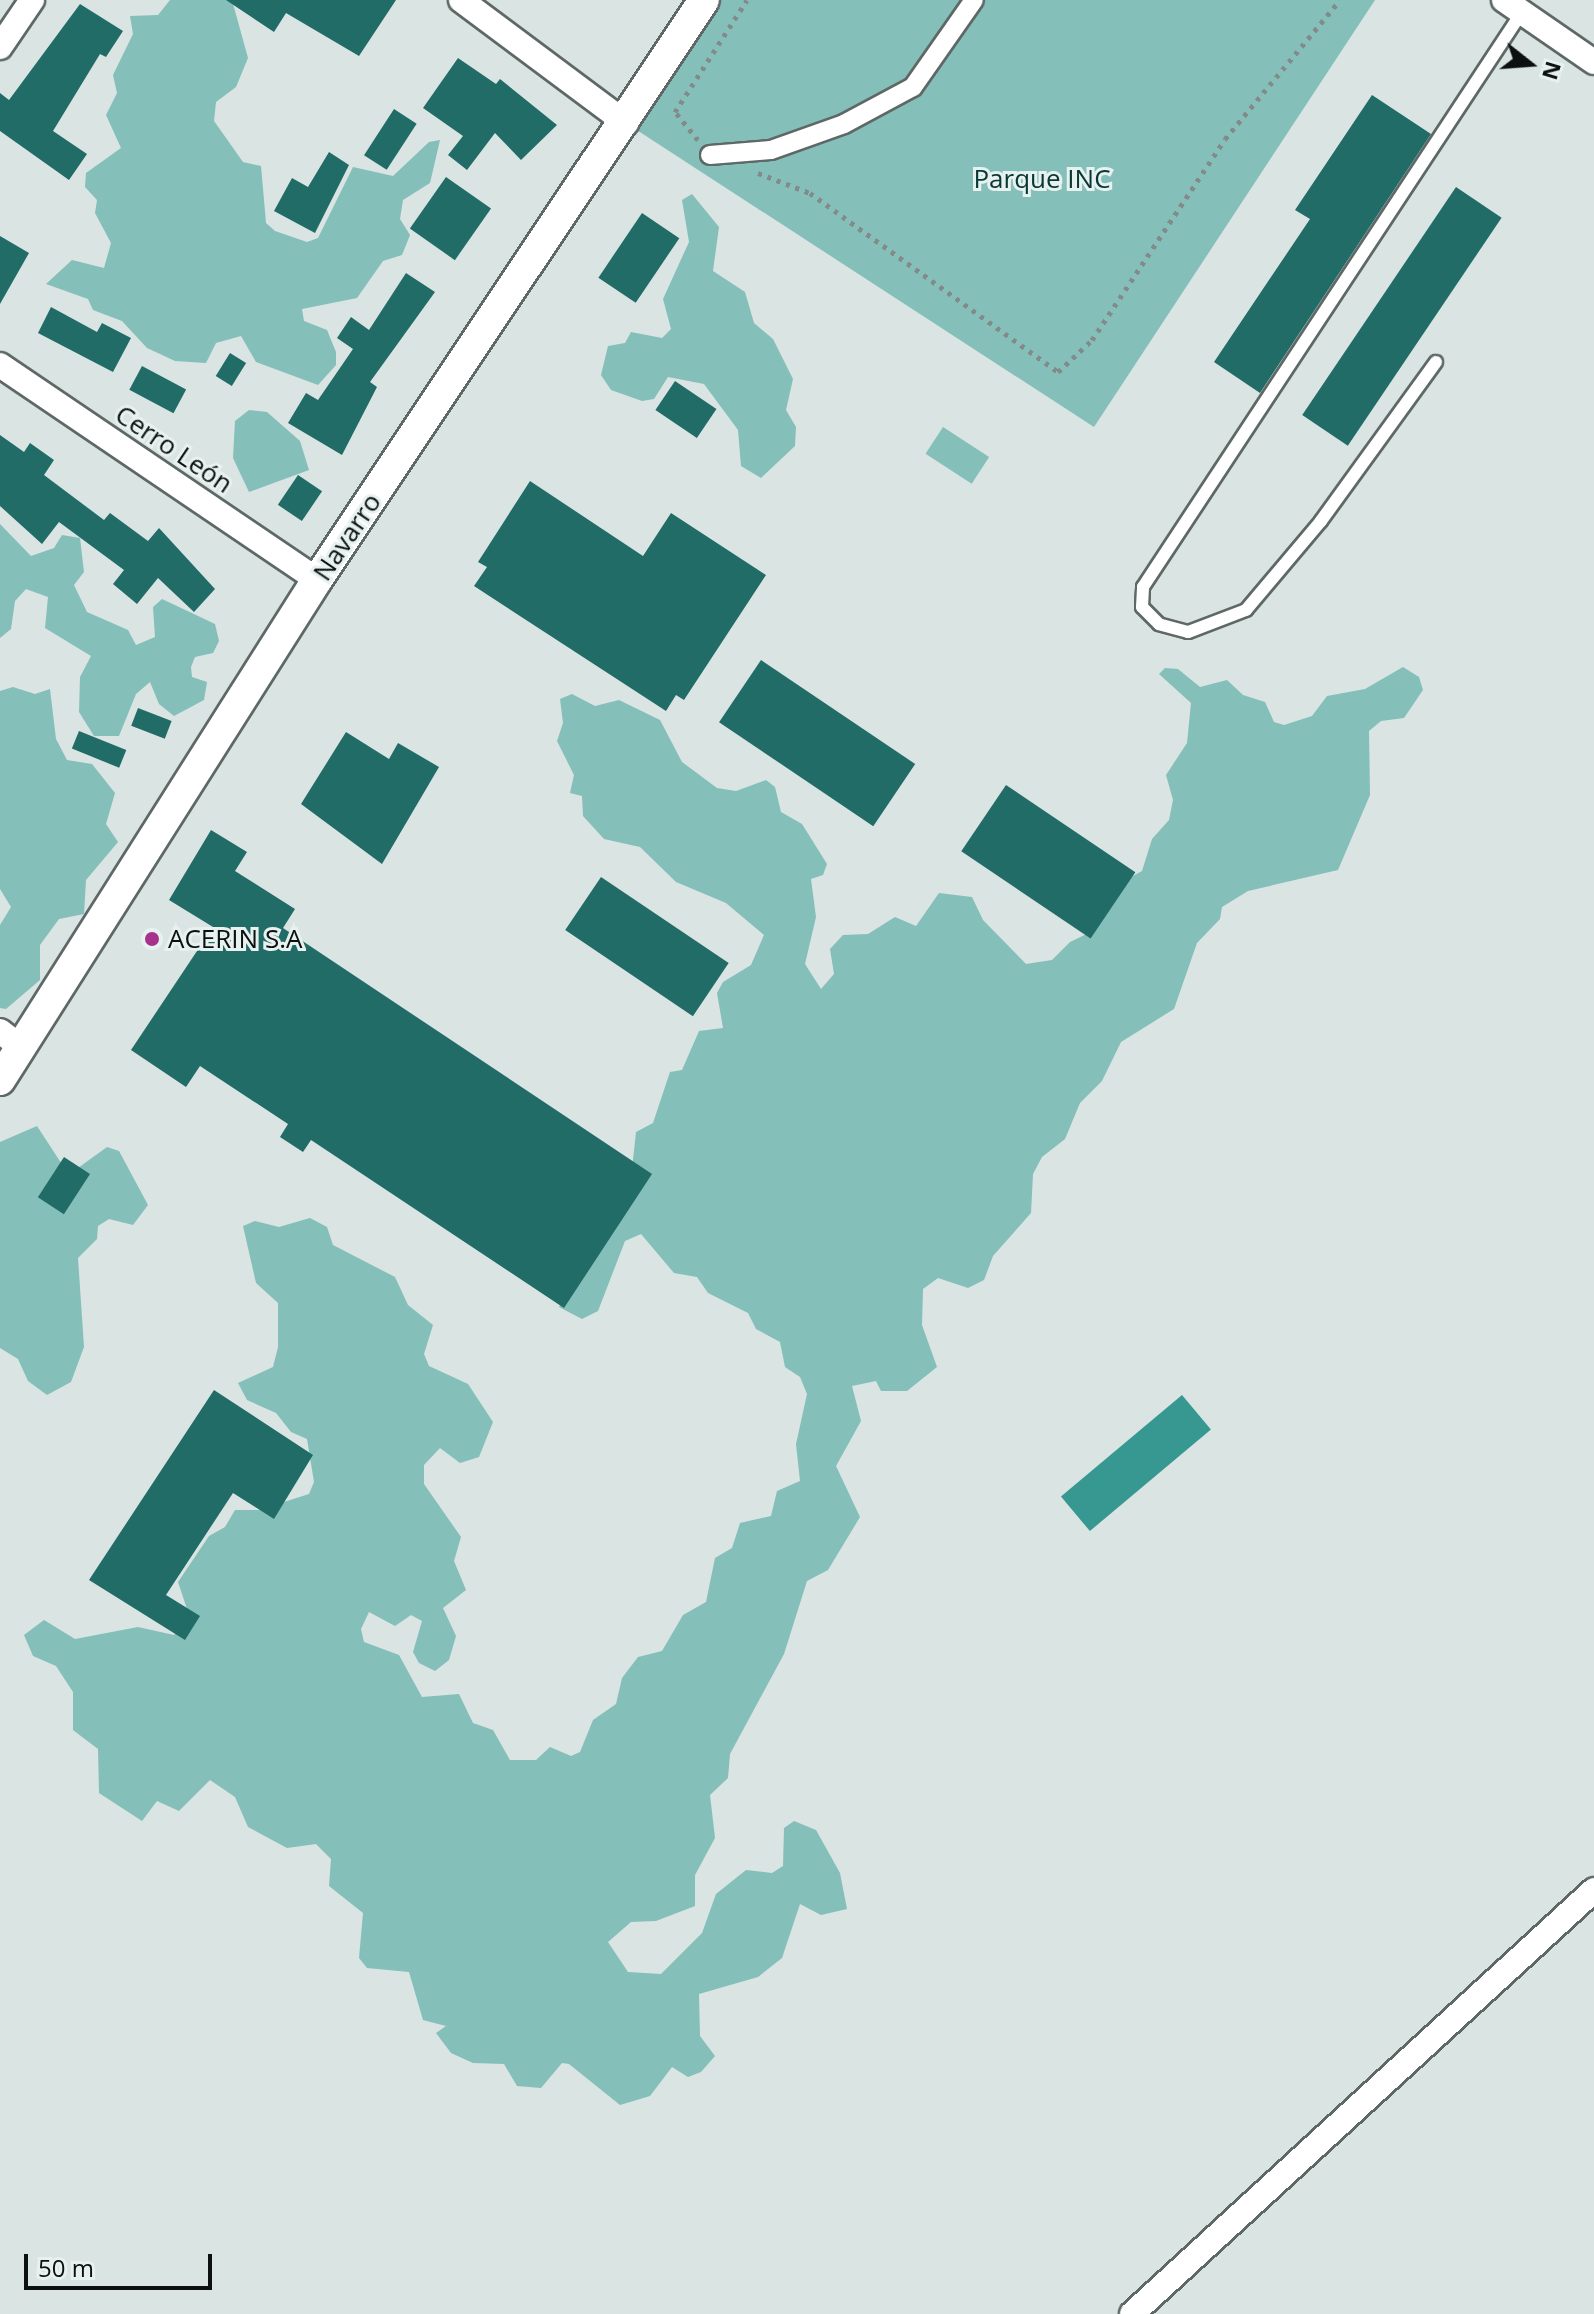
<!DOCTYPE html>
<html>
<head>
<meta charset="utf-8">
<style>
	body { margin:0 }
	#map { position:relative; width:1594px; height:2314px; overflow:hidden; background:#d9e4e3; font-family:"Open Sans",sans-serif }
	div>[style] { position:absolute }
	[style*='--x'] { left:calc(var(--x)*1px); top:calc(var(--y)*1px); width:calc(var(--w)*1px); rotate:calc(var(--a)*1deg) }
	.green>* { inset:0; background:#84bfb9; transform-origin:0 0 }
	.water>* { inset:0; background:#379891; transform-origin:0 0 }
	.building>* { inset:0; background:#216c67; transform-origin:0 0 }
	.path>* { height:5px; margin-top:-2.5px; transform-origin:0; background:repeating-linear-gradient(90deg,#838b8a 0 4px,transparent 0 10px) }
	.roads { filter:drop-shadow(2px 0 #5e6866) drop-shadow(-2px 0 #5e6866) drop-shadow(0 2px #5e6866) drop-shadow(0 -2px #5e6866) }
	.service>* { height:12px; margin:-6px; padding:0 6px; transform-origin:6px; border-radius:6px; background:#fff }
	.pedestrian>* { height:18px; margin:-9px; padding:0 9px; transform-origin:9px; border-radius:9px; background:#fff }
	.minor>* { height:24px; margin:-12px; padding:0 12px; transform-origin:12px; border-radius:12px; background:#fff }
	.tertiary>* { height:30px; margin:-15px; padding:0 15px; transform-origin:15px; border-radius:15px; background:#fff }
	.dots>* { width:22px; height:22px; translate:-50% -50%; box-sizing:border-box; border:4px solid #e6f1f0; border-radius:50% }
	span { translate:-50% -50%; white-space:nowrap; text-align:center; line-height:1.15; -webkit-text-stroke:6px #e6f1f0; paint-order:stroke }
	.park-label { font-size:26px; color:#083734 }
	.street-label { font-size:26px; color:#0c100f }
	.poi-label { font-size:26px; color:#0c100f }
	.left { translate:0 -50%; text-align:left }
	.north { position:absolute; left:1490px; top:24px; width:80px; height:80px; -webkit-text-stroke:6px #e6f1f0; paint-order:stroke; rotate:107deg; font-size:22px; font-weight:700; line-height:32px; text-align:center; color:#0c100f }
	.north::after { content:''; display:block; margin:auto; width:28px; height:36px; background:#0c100f; clip-path:polygon(50% 0,100% 100%,50% 72%,0 100%) }
	.scale { position:absolute; left:24px; top:2254px; width:188px; height:36px; box-sizing:border-box; border:4px solid #0c100f; border-top:0; padding-left:10px; font-size:24px; line-height:28px; white-space:nowrap; color:#0c100f; -webkit-text-stroke:6px #e6f1f0; paint-order:stroke }
</style>
</head>
<body>
<div id="map">
	<div class="green">
		<div style="clip-path:polygon(170px 0,232px 0,248px 58px,236px 87px,216px 102px,214px 121px,243px 162px,261px 166px,266px 223px,275px 231px,307px 242px,318px 238px,353px 167px,393px 176px,429px 142px,440px 140px,430px 183px,403px 200px,400px 219px,410px 235px,402px 255px,383px 261px,357px 298px,302px 309px,304px 321px,327px 330px,336px 352px,336px 365px,318px 385px,256px 362px,241px 336px,216px 343px,206px 363px,175px 361px,147px 348px,122px 321px,93px 310px,88px 299px,46px 284px,72px 260px,104px 268px,111px 243px,95px 213px,97px 200px,85px 187px,86px 173px,121px 148px,106px 115px,117px 93px,113px 75px,133px 34px,130px 16px,158px 15px)"></div>
		<div style="clip-path:polygon(704px 0,1375px 0,1094px 427px,626px 123px)"></div>
		<div style="clip-path:polygon(692px 194px,719px 227px,713px 271px,745px 292px,754px 323px,773px 339px,793px 379px,786px 410px,796px 427px,795px 446px,761px 478px,741px 466px,738px 430px,704px 384px,668px 377px,654px 399px,642px 401px,611px 390px,601px 375px,608px 346px,625px 343px,631px 332px,662px 338px,671px 329px,663px 299px,689px 242px,682px 200px)"></div>
		<div style="clip-path:polygon(249px 410px,267px 412px,300px 441px,309px 470px,249px 492px,233px 458px,235px 421px)"></div>
		<div style="left:943px;top:427px;width:55px;height:32px;rotate:33deg"></div>
		<div style="clip-path:polygon(0 524px,31px 556px,54px 548px,62px 535px,80px 538px,84px 572px,74px 585px,87px 612px,128px 630px,136px 645px,155px 637px,153px 607px,162px 599px,215px 624px,219px 641px,213px 653px,195px 657px,191px 667px,192px 677px,207px 682px,204px 700px,174px 716px,159px 704px,150px 682px,136px 694px,119px 736px,94px 736px,79px 712px,80px 677px,91px 656px,45px 628px,48px 597px,26px 589px,15px 601px,11px 629px,0 638px)"></div>
		<div style="clip-path:polygon(1165px 668px,1178px 669px,1200px 687px,1227px 680px,1243px 695px,1265px 702px,1274px 722px,1284px 725px,1312px 716px,1327px 696px,1365px 689px,1403px 667px,1419px 677px,1423px 690px,1404px 718px,1381px 721px,1369px 731px,1370px 795px,1338px 870px,1248px 891px,1222px 907px,1220px 919px,1197px 943px,1174px 1009px,1121px 1042px,1102px 1081px,1080px 1103px,1065px 1139px,1042px 1157px,1033px 1174px,1031px 1213px,993px 1256px,984px 1280px,968px 1288px,938px 1278px,923px 1289px,922px 1325px,937px 1367px,907px 1391px,881px 1391px,876px 1381px,852px 1386px,861px 1421px,836px 1466px,860px 1517px,828px 1570px,807px 1581px,784px 1654px,730px 1754px,728px 1778px,710px 1795px,715px 1838px,695px 1875px,695px 1906px,656px 1921px,631px 1922px,608px 1942px,628px 1972px,661px 1974px,702px 1933px,716px 1894px,746px 1870px,772px 1873px,783px 1866px,784px 1828px,794px 1821px,816px 1830px,840px 1873px,847px 1909px,821px 1915px,800px 1904px,782px 1958px,758px 1977px,699px 1994px,700px 2036px,715px 2056px,701px 2072px,688px 2077px,672px 2067px,650px 2096px,620px 2105px,569px 2064px,562px 2063px,541px 2088px,517px 2086px,504px 2064px,473px 2063px,451px 2053px,436px 2033px,446px 2026px,423px 2020px,409px 1972px,367px 1968px,359px 1958px,363px 1913px,329px 1886px,331px 1859px,316px 1844px,287px 1848px,248px 1827px,235px 1797px,210px 1780px,179px 1811px,157px 1801px,142px 1821px,99px 1793px,98px 1749px,73px 1730px,73px 1692px,56px 1666px,33px 1656px,24px 1635px,44px 1620px,75px 1639px,138px 1627px,174px 1635px,188px 1612px,178px 1582px,209px 1536px,225px 1527px,235px 1510px,259px 1510px,309px 1494px,314px 1482px,307px 1439px,291px 1432px,276px 1413px,247px 1400px,238px 1383px,273px 1367px,278px 1347px,278px 1303px,256px 1283px,243px 1226px,255px 1221px,279px 1227px,310px 1218px,327px 1227px,333px 1245px,395px 1277px,408px 1305px,433px 1325px,424px 1354px,429px 1366px,468px 1384px,493px 1422px,479px 1457px,460px 1463px,440px 1448px,424px 1465px,424px 1484px,461px 1537px,454px 1561px,466px 1590px,443px 1608px,456px 1636px,449px 1660px,435px 1671px,419px 1663px,413px 1652px,422px 1621px,411px 1615px,395px 1626px,369px 1612px,361px 1629px,364px 1642px,399px 1655px,422px 1697px,459px 1694px,473px 1723px,493px 1730px,510px 1760px,536px 1760px,550px 1747px,571px 1756px,580px 1752px,593px 1720px,616px 1704px,622px 1678px,638px 1657px,662px 1651px,683px 1615px,706px 1602px,715px 1558px,732px 1548px,740px 1523px,771px 1516px,777px 1491px,800px 1481px,796px 1444px,807px 1394px,800px 1377px,785px 1367px,780px 1342px,756px 1329px,748px 1313px,708px 1293px,697px 1277px,674px 1273px,641px 1234px,625px 1241px,598px 1311px,582px 1319px,559px 1307px,632px 1169px,636px 1132px,653px 1123px,670px 1072px,682px 1070px,699px 1031px,723px 1028px,717px 993px,723px 982px,751px 965px,764px 935px,726px 903px,676px 882px,640px 847px,604px 839px,583px 816px,582px 796px,570px 793px,574px 775px,557px 741px,563px 723px,560px 699px,572px 694px,595px 706px,619px 700px,660px 720px,682px 762px,717px 788px,736px 791px,766px 780px,775px 787px,781px 812px,802px 824px,827px 864px,823px 875px,811px 879px,816px 917px,805px 964px,821px 989px,834px 974px,830px 949px,843px 935px,868px 934px,895px 917px,916px 926px,939px 893px,972px 897px,983px 920px,1026px 964px,1052px 960px,1070px 942px,1095px 930px,1120px 883px,1142px 871px,1152px 839px,1169px 820px,1173px 800px,1166px 775px,1187px 743px,1191px 703px,1159px 674px)"></div>
		<div style="clip-path:polygon(13px 687px,35px 694px,50px 689px,56px 739px,67px 760px,92px 764px,115px 793px,106px 824px,118px 842px,86px 880px,84px 914px,59px 919px,40px 945px,40px 980px,6px 1009px,0 1008px,0 925px,11px 907px,0 889px,0 691px)"></div>
		<div style="clip-path:polygon(37px 1126px,65px 1169px,78px 1168px,107px 1147px,119px 1151px,148px 1205px,133px 1225px,109px 1219px,98px 1226px,97px 1239px,78px 1258px,84px 1347px,71px 1382px,47px 1395px,28px 1381px,18px 1359px,0 1348px,0 1142px)"></div>
	</div>
	<div class="water">
		<div style="left:1182px;top:1395px;width:45px;height:158px;rotate:50deg"></div>
	</div>
	<div class="building">
		<div style="clip-path:polygon(226px 0,396px 0,359px 56px,286px 13px,274px 32px)"></div>
		<div style="clip-path:polygon(80px 4px,123px 31px,106px 57px,100px 54px,53px 131px,87px 154px,69px 180px,0 131px,0 93px,9px 100px)"></div>
		<div style="clip-path:polygon(458px 58px,496px 84px,500px 79px,557px 125px,521px 160px,495px 133px,467px 170px,448px 155px,463px 136px,423px 108px)"></div>
		<div style="clip-path:polygon(1372px 95px,1431px 134px,1260px 393px,1214px 362px,1310px 219px,1295px 210px)"></div>
		<div style="left:394px;top:109px;width:27px;height:55px;rotate:33deg"></div>
		<div style="clip-path:polygon(329px 152px,349px 165px,315px 233px,274px 211px,292px 178px,308px 187px)"></div>
		<div style="left:446px;top:177px;width:55px;height:63px;rotate:35deg"></div>
		<div style="left:1456px;top:187px;width:55px;height:275px;rotate:34deg"></div>
		<div style="left:642px;top:213px;width:45px;height:78px;rotate:34deg"></div>
		<div style="clip-path:polygon(0 236px,29px 253px,0 304px)"></div>
		<div style="clip-path:polygon(406px 273px,435px 292px,370px 382px,377px 387px,342px 455px,288px 423px,306px 393px,318px 400px,353px 349px,337px 338px,351px 317px,369px 330px)"></div>
		<div style="clip-path:polygon(51px 307px,97px 332px,102px 323px,131px 338px,113px 372px,38px 333px)"></div>
		<div style="left:230px;top:353px;width:19px;height:27px;rotate:32deg"></div>
		<div style="left:142px;top:366px;width:50px;height:27px;rotate:28deg"></div>
		<div style="left:675px;top:381px;width:50px;height:35px;rotate:34deg"></div>
		<div style="clip-path:polygon(0 435px,24px 452px,30px 443px,54px 460px,44px 475px,104px 520px,110px 513px,148px 541px,159px 528px,215px 589px,194px 612px,158px 578px,137px 604px,113px 584px,124px 570px,59px 522px,42px 544px,0 506px)"></div>
		<div style="left:298px;top:475px;width:29px;height:36px;rotate:34deg"></div>
		<div style="clip-path:polygon(530px 481px,643px 556px,671px 513px,766px 575px,684px 700px,676px 695px,666px 711px,474px 586px,487px 567px,478px 562px)"></div>
		<div style="left:761px;top:660px;width:186px;height:75px;rotate:34deg"></div>
		<div style="left:138px;top:708px;width:36px;height:19px;rotate:21deg"></div>
		<div style="left:79px;top:731px;width:51px;height:19px;rotate:22deg"></div>
		<div style="clip-path:polygon(346px 732px,389px 759px,398px 743px,439px 767px,382px 864px,301px 804px)"></div>
		<div style="left:1006px;top:785px;width:156px;height:80px;rotate:34deg"></div>
		<div style="clip-path:polygon(211px 830px,247px 852px,235px 871px,295px 909px,283px 928px,652px 1174px,564px 1308px,311px 1140px,303px 1152px,280px 1137px,288px 1124px,200px 1066px,186px 1087px,131px 1050px,213px 927px,169px 900px)"></div>
		<div style="left:601px;top:877px;width:154px;height:64px;rotate:34deg"></div>
		<div style="left:64px;top:1157px;width:31px;height:48px;rotate:33deg"></div>
		<div style="clip-path:polygon(214px 1390px,313px 1455px,274px 1519px,233px 1493px,166px 1595px,200px 1616px,185px 1640px,89px 1580px)"></div>
	</div>
	<div class="path">
		<div style="--x:698;--y:140;--w:36;--a:-129"></div>
		<div style="--x:675;--y:112;--w:133;--a:-57.3"></div>
		<div style="--x:758;--y:173;--w:56;--a:21"></div>
		<div style="--x:810;--y:193;--w:306;--a:35.8"></div>
		<div style="--x:1058;--y:372;--w:47;--a:-43.3"></div>
		<div style="--x:1092;--y:340;--w:241;--a:-56.5"></div>
		<div style="--x:1225;--y:139;--w:180;--a:-50.4"></div>
	</div>
	<div class="roads">
		<div class="service">
			<div style="--x:1436;--y:362;--w:196;--a:125.9"></div>
			<div style="--x:1321;--y:521;--w:116;--a:130.1"></div>
			<div style="--x:1246;--y:610;--w:62;--a:159.2"></div>
			<div style="--x:1188;--y:632;--w:30;--a:-165"></div>
			<div style="--x:1159;--y:624;--w:24;--a:-135"></div>
			<div style="--x:1142;--y:607;--w:20;--a:-87"></div>
			<div style="--x:1143;--y:587;--w:689;--a:-56.61"></div>
		</div>
		<div class="pedestrian">
			<div style="--x:710;--y:155;--w:61;--a:-4.7"></div>
			<div style="--x:771;--y:150;--w:77;--a:-19.6"></div>
			<div style="--x:844;--y:124;--w:78;--a:-28.2"></div>
			<div style="--x:913;--y:87;--w:106;--a:-55"></div>
		</div>
		<div class="minor">
			<div style="--x:461;--y:0;--w:206;--a:36.7"></div>
			<div style="--x:1504;--y:0;--w:109;--a:34.6"></div>
			<div style="--x:0;--y:47;--w:57;--a:-55.8"></div>
			<div style="--x:0;--y:365;--w:383;--a:34.1"></div>
			<div style="--x:0;--y:1031;--w:28;--a:38"></div>
			<div style="--x:1132;--y:2314;--w:627;--a:-42.54"></div>
		</div>
		<div class="tertiary">
			<div style="--x:0;--y:1080;--w:592;--a:-57.63"></div>
			<div style="--x:317;--y:580;--w:697;--a:-56.29"></div>
		</div>
	</div>
	<div class="dots">
		<div style="left:152px;top:939px;background:#a7328c"></div>
	</div>
	<div class="park-label">
		<span style="left:1042px;top:179px">Parque INC</span>
	</div>
	<div class="street-label">
		<span style="left:174px;top:449px;rotate:34deg">Cerro León</span>
		<span style="left:347px;top:537px;rotate:-56deg">Navarro</span>
	</div>
	<div class="poi-label">
		<span class="left" style="left:168px;top:939px">ACERIN S.A</span>
	</div>
	<div class="north">N</div>
	<div class="scale">50 m</div>
</div>
</body>
</html>
